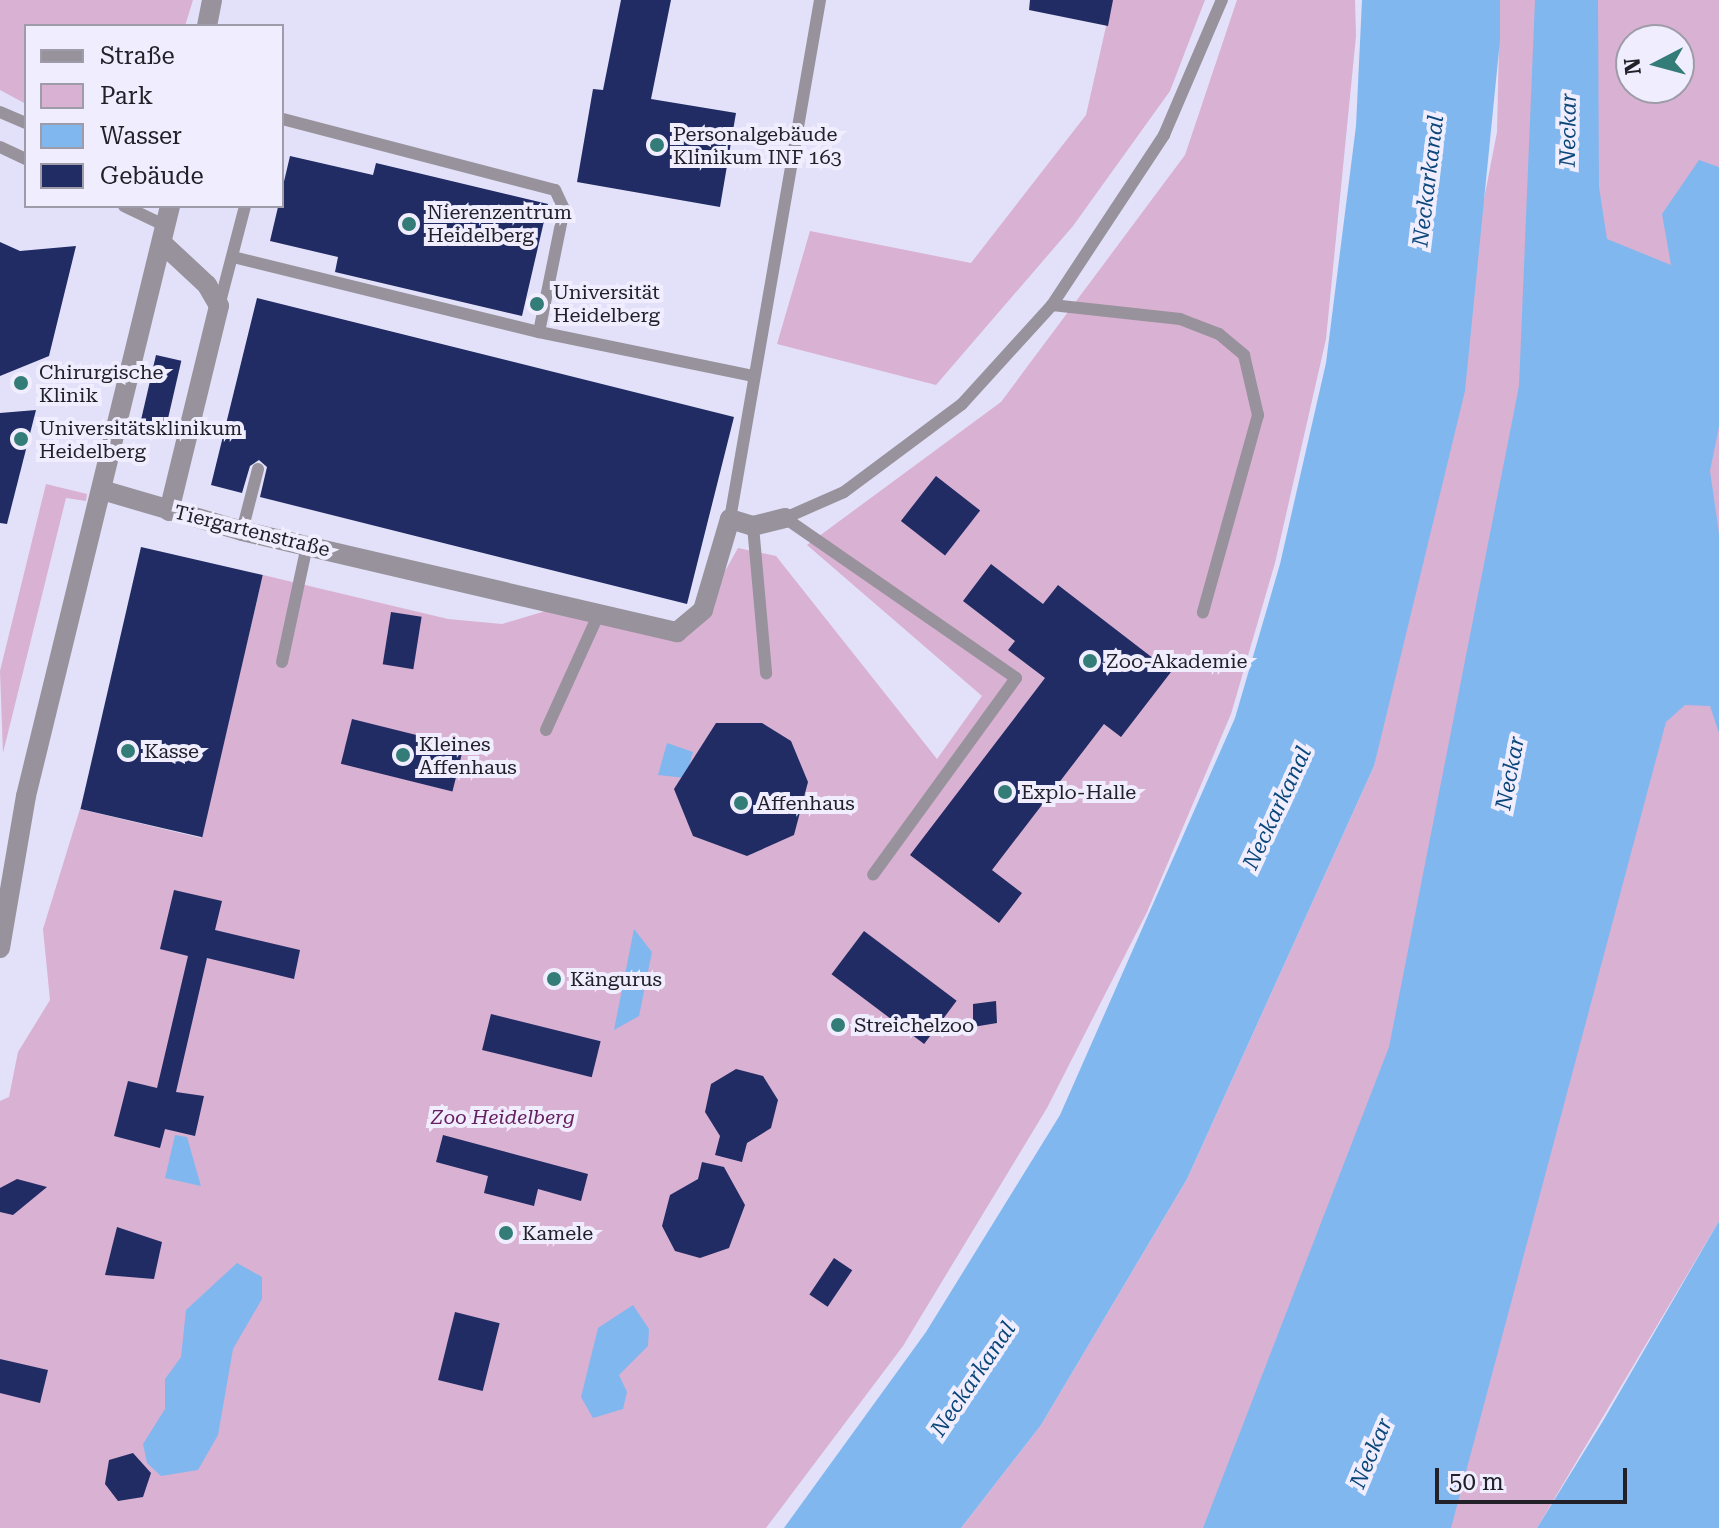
<!DOCTYPE html>
<html>
<head>
<meta charset="utf-8">
<style>
	body { margin:0 }
	#map { position:relative; width:1719px; height:1528px; overflow:hidden; background:#e3e0f9; font-family:"Roboto Serif",serif }
	div>[style] { position:absolute }
	[style*='--x'] { left:calc(var(--x)*1px); top:calc(var(--y)*1px); width:calc(var(--w)*1px); rotate:calc(var(--a)*1deg) }
	.green>* { inset:0; background:#d9b1d2 }
	.water>* { inset:0; background:#81b7ef }
	.building>* { inset:0; background:#202c63; transform-origin:0 0 }
	.service>* { height:12px; margin:-6px; padding:0 6px; transform-origin:6px; border-radius:6px; background:#97929b }
	.minor>* { height:20px; margin:-10px; padding:0 10px; transform-origin:10px; border-radius:10px; background:#97929b }
	.dots>* { width:22px; height:22px; translate:-50% -50%; box-sizing:border-box; border:4px solid #f0eefe; border-radius:50% }
	span { translate:-50% -50%; white-space:nowrap; text-align:center; line-height:1.15; -webkit-text-stroke:8px #f0eefe; paint-order:stroke }
	.poi-label { font-size:20px; color:#22212a }
	.left { translate:0 -50%; text-align:left }
	.street-label { font-size:20px; color:#22212a }
	.park-label { font-size:20px; color:#67205f; font-style:italic }
	.water-label { font-size:22px; color:#0c477a; font-style:italic }
	.legend { position:absolute; left:24px; top:24px; width:260px; height:184px; box-sizing:border-box; background:#f0eefe; border:2px solid #9e9ca9; margin:0; padding:10px 14px; list-style:none; font-size:24px; color:#22212a }
	.legend li { display:flex; align-items:center; gap:16px; height:40px }
	.legend b { width:40px; border:2px solid #9e9ca9 }
	.north { position:absolute; left:1615px; top:24px; width:80px; height:80px; box-sizing:border-box; background:#f0eefe; border:2px solid #9e9ca9; border-radius:50%; rotate:264deg; font-size:22px; font-weight:700; line-height:32px; text-align:center; color:#22212a }
	.north::after { content:''; display:block; margin:auto; width:28px; height:36px; background:#347c77; clip-path:polygon(50% 0,100% 100%,50% 72%,0 100%) }
	.scale { position:absolute; left:1435px; top:1468px; width:192px; height:36px; box-sizing:border-box; border:4px solid #22212a; border-top:0; padding-left:10px; font-size:24px; line-height:28px; white-space:nowrap; color:#22212a; -webkit-text-stroke:6px #f0eefe; paint-order:stroke }
</style>
</head>
<body>
<div id="map">
	<div class="green">
		<div style="clip-path:polygon(0 0,193px 0,185px 26px,26px 26px,26px 104px,0 90px)"></div>
		<div style="clip-path:polygon(1112px 0,1205px 0,1170px 91px,1073px 226px,936px 385px,777px 344px,810px 231px,971px 263px,1086px 115px)"></div>
		<div style="clip-path:polygon(1237px 0,1355px 0,1356px 36px,1326px 339px,1275px 563px,1231px 714px,1147px 912px,1047px 1108px,903px 1346px,766px 1528px,0 1528px,0 1101px,9px 1097px,18px 1052px,50px 1000px,43px 929px,80px 809px,201px 838px,263px 575px,448px 619px,502px 624px,549px 610px,674px 636px,703px 610px,738px 548px,776px 556px,937px 759px,982px 696px,807px 545px,1001px 402px,1185px 155px)"></div>
		<div style="clip-path:polygon(evenodd,1500px 0,1535px 0,1535px 49px,1538px 0,1719px 0,1719px 1221px,1537px 1528px,961px 1528px,1041px 1425px,1187px 1179px,1374px 766px,1497px 132px,1500px 0,1631px 40px,1679px 40px,1679px 88px,1631px 88px,1631px 40px)"></div>
		<div style="clip-path:polygon(46px 484px,87px 494px,86px 501px,66px 498px,3px 753px,0 671px)"></div>
	</div>
	<div class="water">
		<div style="clip-path:polygon(1362px 0,1500px 0,1500px 40px,1465px 391px,1374px 766px,1187px 1179px,1041px 1425px,961px 1528px,784px 1528px,926px 1332px,1060px 1115px,1235px 718px,1280px 564px,1326px 363px,1356px 126px)"></div>
		<div style="clip-path:polygon(1535px 0,1598px 0,1599px 187px,1607px 239px,1671px 265px,1662px 214px,1699px 160px,1719px 167px,1719px 427px,1710px 471px,1719px 533px,1719px 733px,1710px 706px,1685px 705px,1666px 722px,1451px 1528px,1203px 1528px,1389px 1047px,1519px 386px)"></div>
		<div style="clip-path:polygon(667px 743px,693px 752px,686px 778px,658px 775px)"></div>
		<div style="clip-path:polygon(634px 929px,652px 952px,639px 1016px,614px 1030px)"></div>
		<div style="clip-path:polygon(175px 1135px,187px 1137px,201px 1186px,165px 1178px)"></div>
		<div style="clip-path:polygon(1719px 1221px,1719px 1528px,1537px 1528px,1603px 1421px)"></div>
		<div style="clip-path:polygon(237px 1263px,262px 1277px,262px 1299px,233px 1349px,218px 1435px,198px 1470px,161px 1476px,147px 1463px,143px 1444px,165px 1409px,165px 1379px,181px 1357px,186px 1310px)"></div>
		<div style="clip-path:polygon(633px 1305px,649px 1329px,648px 1346px,619px 1375px,627px 1392px,623px 1409px,593px 1418px,581px 1397px,598px 1328px)"></div>
	</div>
	<div class="building">
		<div style="clip-path:polygon(621px 0,671px 0,651px 99px,736px 113px,720px 207px,577px 182px,593px 89px,603px 90px)"></div>
		<div style="clip-path:polygon(1030px 0,1113px 0,1108px 26px,1029px 10px)"></div>
		<div style="clip-path:polygon(290px 156px,373px 175px,376px 163px,548px 204px,522px 316px,335px 272px,338px 257px,270px 241px)"></div>
		<div style="clip-path:polygon(0 242px,20px 251px,76px 246px,49px 356px,0 376px)"></div>
		<div style="clip-path:polygon(257px 298px,734px 417px,687px 604px,260px 497px,267px 467px,259px 460px,250px 466px,242px 493px,211px 485px)"></div>
		<div style="left:156px;top:355px;width:26px;height:69px;rotate:13deg"></div>
		<div style="clip-path:polygon(36px 410px,7px 524px,0 523px,0 413px)"></div>
		<div style="left:936px;top:476px;width:56px;height:57px;rotate:38deg"></div>
		<div style="left:141px;top:547px;width:125px;height:269px;rotate:13deg"></div>
		<div style="clip-path:polygon(991px 564px,1043px 604px,1058px 585px,1171px 672px,1121px 737px,1104px 724px,992px 870px,1022px 893px,999px 923px,910px 855px,1045px 678px,1008px 650px,1015px 641px,963px 601px)"></div>
		<div style="left:391px;top:612px;width:31px;height:53px;rotate:9deg"></div>
		<div style="left:352px;top:719px;width:115px;height:46px;rotate:14deg"></div>
		<div style="clip-path:polygon(716px 723px,762px 723px,791px 741px,808px 782px,794px 835px,747px 856px,693px 836px,674px 789px)"></div>
		<div style="clip-path:polygon(174px 890px,222px 901px,215px 930px,300px 950px,294px 979px,207px 958px,176px 1092px,204px 1096px,195px 1136px,165px 1129px,160px 1148px,114px 1136px,128px 1081px,157px 1088px,188px 956px,160px 949px)"></div>
		<div style="left:864px;top:931px;width:116px;height:54px;rotate:37deg"></div>
		<div style="clip-path:polygon(996px 1001px,997px 1023px,973px 1027px,973px 1004px)"></div>
		<div style="left:491px;top:1014px;width:113px;height:37px;rotate:14deg"></div>
		<div style="clip-path:polygon(736px 1069px,763px 1076px,778px 1100px,771px 1128px,747px 1143px,742px 1162px,715px 1155px,720px 1136px,705px 1112px,711px 1084px)"></div>
		<div style="clip-path:polygon(443px 1135px,588px 1174px,581px 1201px,538px 1189px,534px 1206px,484px 1193px,488px 1176px,436px 1162px)"></div>
		<div style="clip-path:polygon(702px 1162px,724px 1167px,745px 1205px,729px 1248px,700px 1258px,675px 1251px,662px 1226px,670px 1195px,698px 1179px)"></div>
		<div style="clip-path:polygon(17px 1179px,47px 1187px,13px 1215px,0 1212px,0 1188px)"></div>
		<div style="clip-path:polygon(117px 1227px,162px 1242px,154px 1279px,105px 1275px)"></div>
		<div style="left:834px;top:1258px;width:22px;height:44px;rotate:34deg"></div>
		<div style="left:455px;top:1312px;width:46px;height:70px;rotate:14deg"></div>
		<div style="clip-path:polygon(0 1359px,48px 1370px,40px 1403px,0 1393px)"></div>
		<div style="clip-path:polygon(133px 1453px,151px 1473px,143px 1497px,118px 1501px,105px 1484px,109px 1460px)"></div>
	</div>
	<div class="service">
		<div style="--x:0;--y:112;--w:28;--a:23"></div>
		<div style="--x:0;--y:147;--w:29;--a:25"></div>
		<div style="--x:124;--y:206;--w:47;--a:25.5"></div>
		<div style="--x:233;--y:257;--w:315;--a:13.8"></div>
		<div style="--x:539;--y:332;--w:126;--a:-78.5"></div>
		<div style="--x:564;--y:209;--w:21;--a:-115"></div>
		<div style="--x:555;--y:190;--w:282;--a:-165.4"></div>
		<div style="--x:1052;--y:305;--w:129;--a:6.2"></div>
		<div style="--x:1180;--y:319;--w:42;--a:21"></div>
		<div style="--x:1219;--y:334;--w:33;--a:40"></div>
		<div style="--x:1244;--y:355;--w:62;--a:76.9"></div>
		<div style="--x:1258;--y:415;--w:205;--a:105.6"></div>
		<div style="--x:219;--y:306;--w:103;--a:-75.4"></div>
		<div style="--x:539;--y:332;--w:218;--a:11.6"></div>
		<div style="--x:785;--y:518;--w:64;--a:-23.8"></div>
		<div style="--x:844;--y:492;--w:147;--a:-36.7"></div>
		<div style="--x:962;--y:404;--w:134;--a:-47.7"></div>
		<div style="--x:1052;--y:305;--w:204;--a:-56.6"></div>
		<div style="--x:1164;--y:135;--w:147;--a:-66.8"></div>
		<div style="--x:785;--y:518;--w:281;--a:34.7"></div>
		<div style="--x:1016;--y:678;--w:243;--a:126"></div>
		<div style="--x:730;--y:519;--w:527;--a:-80.16"></div>
		<div style="--x:753;--y:526;--w:148;--a:84.9"></div>
		<div style="--x:242;--y:531;--w:64;--a:-75.5"></div>
		<div style="--x:282;--y:662;--w:120;--a:-77.9"></div>
		<div style="--x:546;--y:730;--w:128;--a:-65.6"></div>
	</div>
	<div class="minor">
		<div style="--x:207;--y:26;--w:26;--a:-79"></div>
		<div style="--x:162;--y:243;--w:62;--a:43"></div>
		<div style="--x:207;--y:285;--w:24;--a:60"></div>
		<div style="--x:219;--y:306;--w:211;--a:103.7"></div>
		<div style="--x:102;--y:490;--w:146;--a:16.3"></div>
		<div style="--x:242;--y:531;--w:447;--a:13.1"></div>
		<div style="--x:677;--y:632;--w:34;--a:-40"></div>
		<div style="--x:703;--y:610;--w:95;--a:-73.5"></div>
		<div style="--x:730;--y:519;--w:24;--a:17"></div>
		<div style="--x:753;--y:526;--w:33;--a:-14"></div>
		<div style="--x:0;--y:948;--w:154;--a:-80.3"></div>
		<div style="--x:26;--y:796;--w:607;--a:-76.28"></div>
	</div>
	<div class="dots">
		<div style="left:657px;top:145px;background:#347c77"></div>
		<div style="left:409px;top:224px;background:#347c77"></div>
		<div style="left:537px;top:304px;background:#347c77"></div>
		<div style="left:21px;top:383px;background:#347c77"></div>
		<div style="left:21px;top:439px;background:#347c77"></div>
		<div style="left:1090px;top:661px;background:#347c77"></div>
		<div style="left:128px;top:751px;background:#347c77"></div>
		<div style="left:403px;top:755px;background:#347c77"></div>
		<div style="left:1005px;top:792px;background:#347c77"></div>
		<div style="left:741px;top:803px;background:#347c77"></div>
		<div style="left:554px;top:979px;background:#347c77"></div>
		<div style="left:838px;top:1025px;background:#347c77"></div>
		<div style="left:506px;top:1233px;background:#347c77"></div>
	</div>
	<div class="poi-label">
		<span class="left" style="left:673px;top:146px">Personalgebäude<br>Klinikum INF 163</span>
		<span class="left" style="left:427px;top:224px">Nierenzentrum<br>Heidelberg</span>
		<span class="left" style="left:553px;top:304px">Universität<br>Heidelberg</span>
		<span class="left" style="left:39px;top:384px">Chirurgische<br>Klinik</span>
		<span class="left" style="left:39px;top:440px">Universitätsklinikum<br>Heidelberg</span>
		<span class="left" style="left:1106px;top:661px">Zoo-Akademie</span>
		<span class="left" style="left:419px;top:756px">Kleines<br>Affenhaus</span>
		<span class="left" style="left:144px;top:751px">Kasse</span>
		<span class="left" style="left:1021px;top:792px">Explo-Halle</span>
		<span class="left" style="left:757px;top:803px">Affenhaus</span>
		<span class="left" style="left:570px;top:979px">Kängurus</span>
		<span class="left" style="left:854px;top:1025px">Streichelzoo</span>
		<span class="left" style="left:522px;top:1233px">Kamele</span>
	</div>
	<div class="street-label">
		<span style="left:252px;top:531px;rotate:14deg">Tiergartenstraße</span>
	</div>
	<div class="park-label">
		<span style="left:503px;top:1117px">Zoo Heidelberg</span>
	</div>
	<div class="water-label">
		<span style="left:1568px;top:130px;rotate:-89deg">Neckar</span>
		<span style="left:1428px;top:181px;rotate:-83deg">Neckarkanal</span>
		<span style="left:1510px;top:773px;rotate:-79deg">Neckar</span>
		<span style="left:1277px;top:808px;rotate:-65deg">Neckarkanal</span>
		<span style="left:973px;top:1379px;rotate:-56deg">Neckarkanal</span>
		<span style="left:1371px;top:1453px;rotate:-67deg">Neckar</span>
	</div>
	<ul class="legend">
	<li><b style="height:10px;background:#97929b"></b>Straße</li>
	<li><b style="height:22px;background:#d9b1d2"></b>Park</li>
	<li><b style="height:22px;background:#81b7ef"></b>Wasser</li>
	<li><b style="height:22px;background:#202c63"></b>Gebäude</li>
	</ul>
	<div class="north">N</div>
	<div class="scale">50 m</div>
</div>
</body>
</html>
